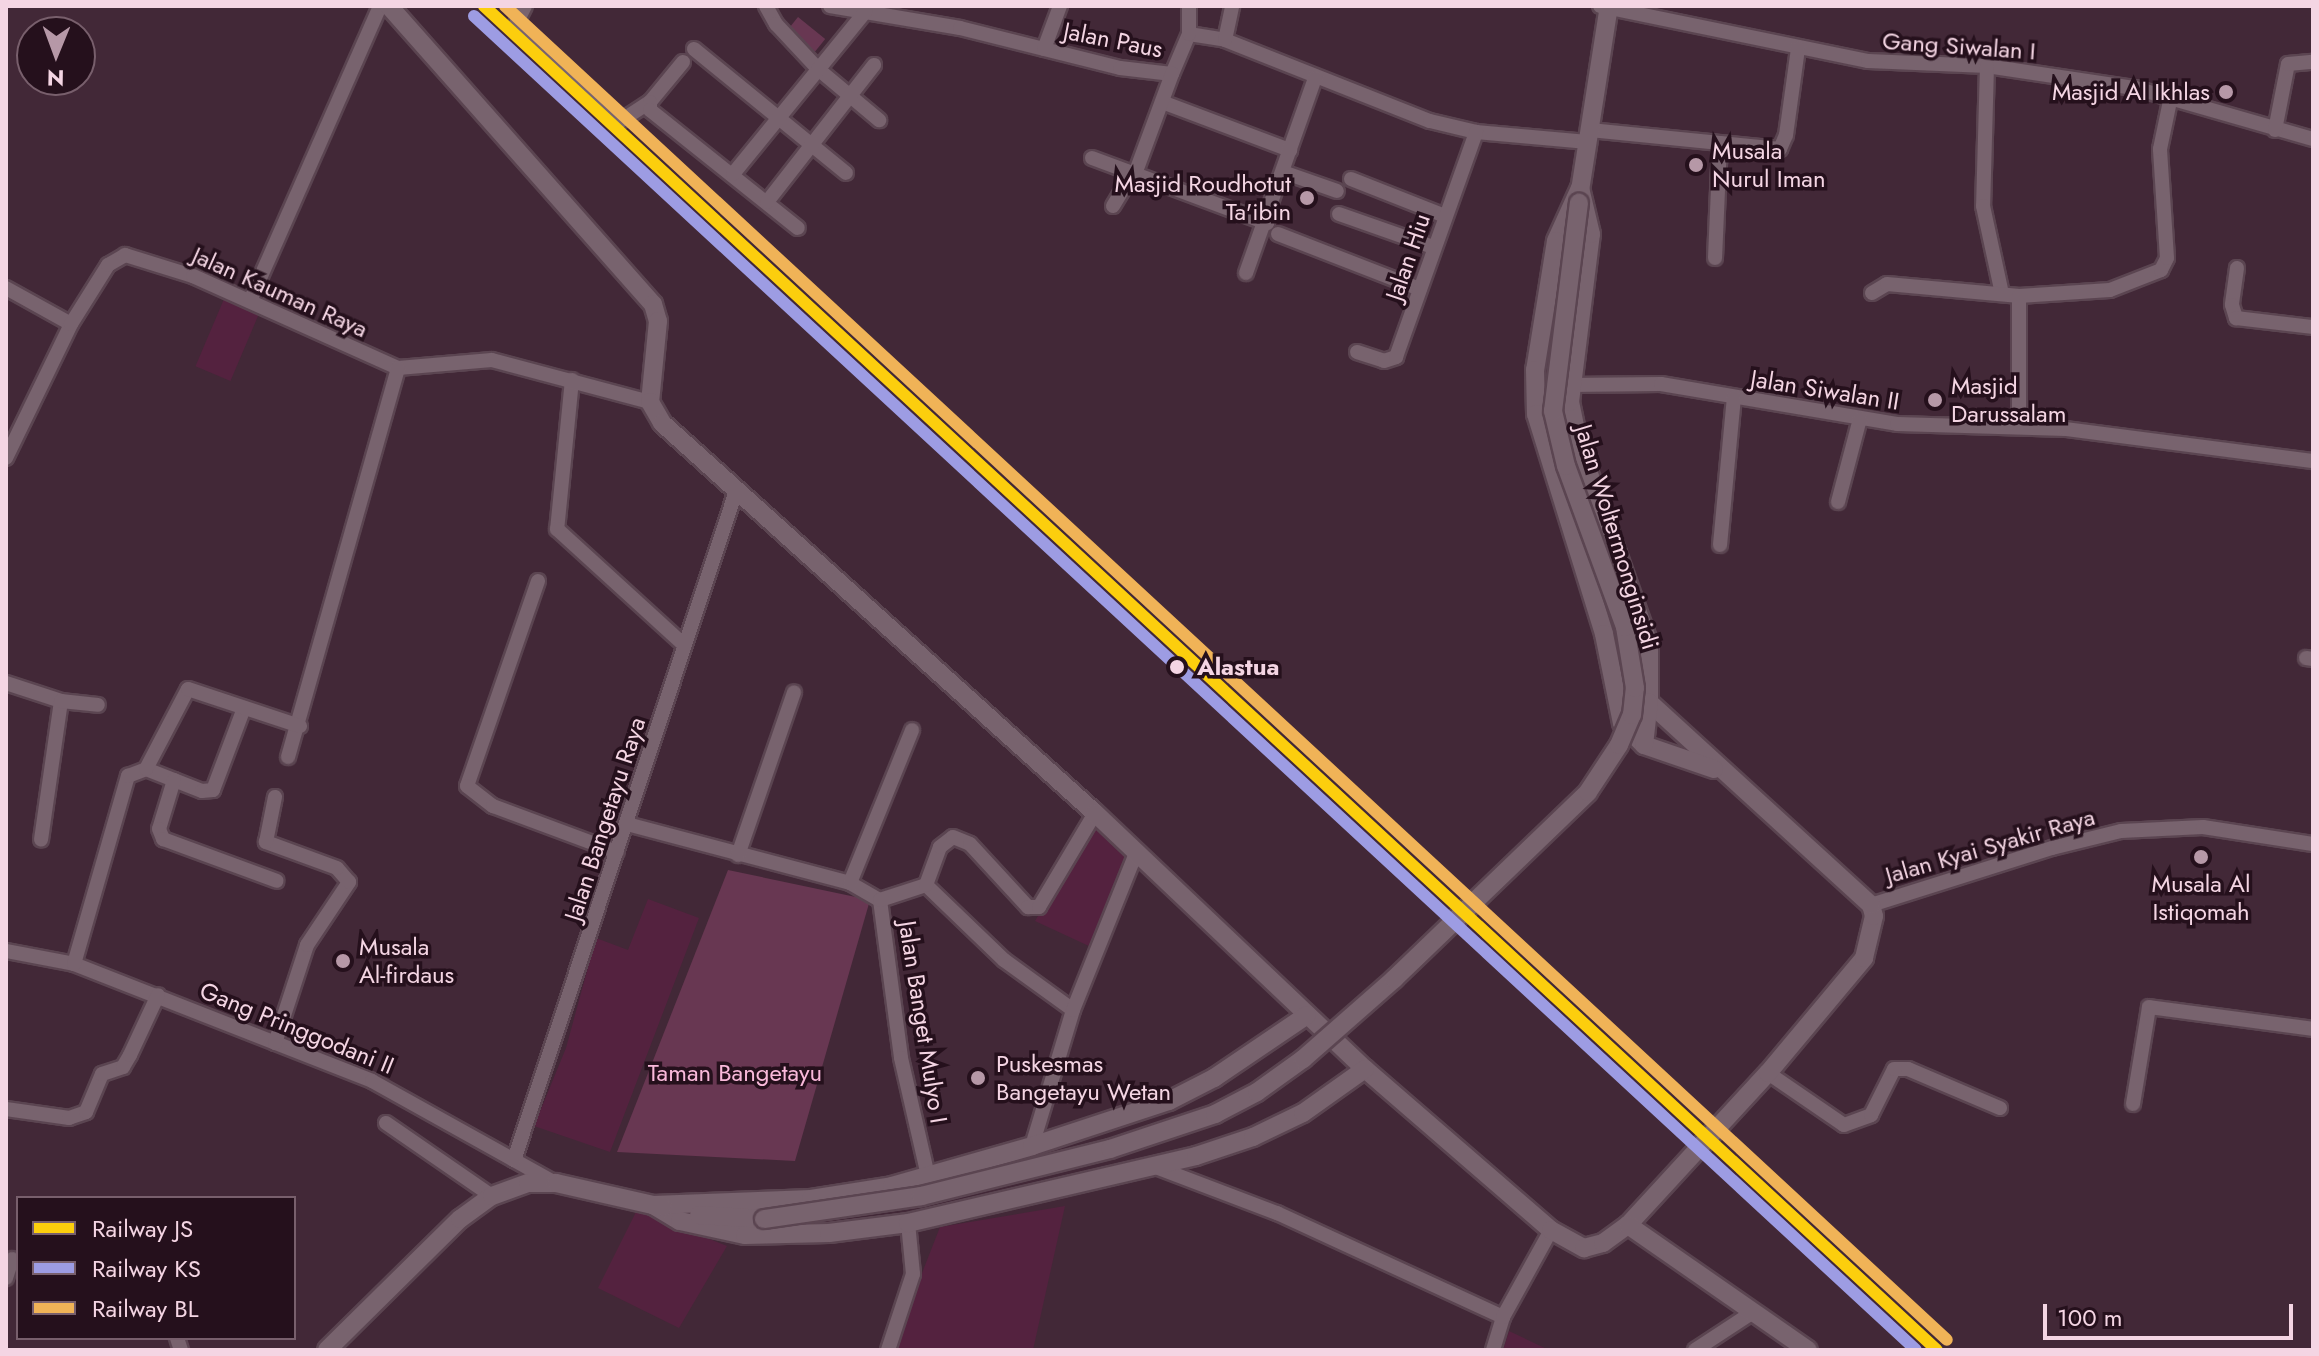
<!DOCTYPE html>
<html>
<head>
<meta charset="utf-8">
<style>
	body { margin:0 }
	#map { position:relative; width:2319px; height:1356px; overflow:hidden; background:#422837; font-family:Jost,sans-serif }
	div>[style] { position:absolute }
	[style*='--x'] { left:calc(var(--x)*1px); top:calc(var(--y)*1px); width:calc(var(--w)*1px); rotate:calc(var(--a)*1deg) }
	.built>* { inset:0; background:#54223f; transform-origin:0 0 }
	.green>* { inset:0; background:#683752; transform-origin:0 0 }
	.roads { filter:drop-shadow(2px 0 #5b4551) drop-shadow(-2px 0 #5b4551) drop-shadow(0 2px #5b4551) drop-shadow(0 -2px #5b4551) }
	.street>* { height:14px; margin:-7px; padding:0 7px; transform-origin:7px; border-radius:7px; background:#78636e }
	.secondary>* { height:18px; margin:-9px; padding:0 9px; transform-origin:9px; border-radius:9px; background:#78636e }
	.bridges { filter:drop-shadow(2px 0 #5b4551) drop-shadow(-2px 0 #5b4551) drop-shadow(0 2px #5b4551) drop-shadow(0 -2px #5b4551) }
	.secondary-bridge>* { height:18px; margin:-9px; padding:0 9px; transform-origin:9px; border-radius:9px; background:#78636e }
	.rail-1>* { height:12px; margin:-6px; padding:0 6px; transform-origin:6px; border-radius:6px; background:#fcce0d }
	.rail-2>* { height:12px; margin:-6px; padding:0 6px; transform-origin:6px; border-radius:6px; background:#9d9ce3 }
	.rail-3>* { height:12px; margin:-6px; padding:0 6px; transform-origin:6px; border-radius:6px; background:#f0b357 }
	.dots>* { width:22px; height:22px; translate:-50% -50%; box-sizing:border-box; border:4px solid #25101c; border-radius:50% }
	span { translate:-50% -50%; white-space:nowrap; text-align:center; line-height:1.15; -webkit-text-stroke:7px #25101c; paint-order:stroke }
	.street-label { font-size:24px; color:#f4d5e3 }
	.poi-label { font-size:24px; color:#f4d5e3 }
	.right { translate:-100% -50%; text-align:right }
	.left { translate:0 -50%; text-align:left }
	.stop-label { font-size:24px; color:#f4d5e3; font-weight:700 }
	.park-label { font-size:24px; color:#f9b9da }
	.frame { position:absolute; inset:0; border:8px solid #f4d5e3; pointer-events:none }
	.legend { position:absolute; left:16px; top:1196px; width:280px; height:144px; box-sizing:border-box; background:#25101c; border:2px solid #785f6c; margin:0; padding:10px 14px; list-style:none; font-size:24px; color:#f4d5e3 }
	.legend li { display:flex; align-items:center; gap:16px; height:40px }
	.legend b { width:40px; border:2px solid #785f6c }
	.north { position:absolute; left:16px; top:16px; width:80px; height:80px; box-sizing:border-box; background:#25101c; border:2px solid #785f6c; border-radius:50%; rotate:181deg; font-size:22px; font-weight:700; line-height:32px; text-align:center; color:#f4d5e3 }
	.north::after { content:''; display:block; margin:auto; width:28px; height:36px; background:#b698a7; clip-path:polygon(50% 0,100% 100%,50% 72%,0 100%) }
	.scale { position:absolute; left:2043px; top:1304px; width:250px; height:36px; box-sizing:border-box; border:4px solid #f4d5e3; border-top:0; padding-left:10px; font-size:24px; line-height:28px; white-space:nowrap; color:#f4d5e3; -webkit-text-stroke:6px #25101c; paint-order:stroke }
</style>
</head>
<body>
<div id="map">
	<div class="built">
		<div style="left:224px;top:299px;width:38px;height:73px;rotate:23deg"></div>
		<div style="clip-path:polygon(1095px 825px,1130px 859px,1091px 947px,1035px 921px)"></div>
		<div style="clip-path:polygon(648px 899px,699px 918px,610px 1152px,534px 1126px,566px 1048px,596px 938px,628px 950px)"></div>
		<div style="clip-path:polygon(1065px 1206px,1033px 1350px,892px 1350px,940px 1227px)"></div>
		<div style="clip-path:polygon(637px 1210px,727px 1246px,679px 1328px,598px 1288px)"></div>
		<div style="clip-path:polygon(1509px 1331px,1549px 1350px,1503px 1350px)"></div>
	</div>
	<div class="green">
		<div style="left:798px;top:17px;width:35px;height:16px;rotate:39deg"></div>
		<div style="clip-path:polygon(728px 870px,870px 900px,795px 1161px,617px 1152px)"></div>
	</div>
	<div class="roads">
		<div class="street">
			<div style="--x:525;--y:6;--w:20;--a:117"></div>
			<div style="--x:516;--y:24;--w:142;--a:43.6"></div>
			<div style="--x:619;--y:122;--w:37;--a:-33"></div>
			<div style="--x:766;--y:6;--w:21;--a:61"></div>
			<div style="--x:776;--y:24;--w:62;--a:47"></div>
			<div style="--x:818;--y:69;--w:80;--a:39.9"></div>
			<div style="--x:830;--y:6;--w:132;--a:9.6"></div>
			<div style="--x:960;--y:28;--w:165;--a:14"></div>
			<div style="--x:1120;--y:68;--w:52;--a:6.6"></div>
			<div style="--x:1172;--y:74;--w:43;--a:-67"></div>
			<div style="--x:1189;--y:34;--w:36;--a:9"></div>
			<div style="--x:1225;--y:40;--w:220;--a:21.6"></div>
			<div style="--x:1430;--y:121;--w:47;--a:13.4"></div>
			<div style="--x:1476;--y:132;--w:112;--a:5.1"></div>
			<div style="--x:1600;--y:6;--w:274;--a:11.6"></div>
			<div style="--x:1868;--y:61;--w:119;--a:2.4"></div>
			<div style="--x:1987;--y:66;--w:150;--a:8.5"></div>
			<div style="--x:2135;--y:88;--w:185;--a:16"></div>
			<div style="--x:1189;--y:34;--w:28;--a:-90"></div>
			<div style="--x:1225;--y:40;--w:35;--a:-78"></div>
			<div style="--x:694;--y:49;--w:196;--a:39.2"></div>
			<div style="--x:1044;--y:49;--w:46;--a:-69.6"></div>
			<div style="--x:683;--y:62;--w:52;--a:129.5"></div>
			<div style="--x:650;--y:102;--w:8;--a:90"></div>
			<div style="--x:650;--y:110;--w:189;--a:38.6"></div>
			<div style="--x:1987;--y:66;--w:140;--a:91.6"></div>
			<div style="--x:1983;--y:206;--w:90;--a:77.8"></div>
			<div style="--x:1162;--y:102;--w:137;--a:20.6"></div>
			<div style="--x:1590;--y:130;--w:191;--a:5.7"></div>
			<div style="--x:1780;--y:149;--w:15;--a:-67"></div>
			<div style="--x:1786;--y:135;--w:87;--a:-82.1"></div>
			<div style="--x:2275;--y:130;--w:67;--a:-78.9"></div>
			<div style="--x:2288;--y:64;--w:25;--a:-5"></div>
			<div style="--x:1092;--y:158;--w:187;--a:20.4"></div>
			<div style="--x:1283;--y:172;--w:57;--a:19.4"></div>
			<div style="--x:733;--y:174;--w:210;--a:-50.8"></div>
			<div style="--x:1135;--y:174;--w:107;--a:-69.7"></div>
			<div style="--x:1351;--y:179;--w:101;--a:21.5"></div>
			<div style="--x:767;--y:202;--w:174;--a:-52"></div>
			<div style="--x:1113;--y:206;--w:39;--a:-59"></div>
			<div style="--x:1339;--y:214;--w:100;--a:19.3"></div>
			<div style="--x:1278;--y:234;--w:152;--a:21.2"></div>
			<div style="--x:1715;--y:258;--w:115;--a:-87.5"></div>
			<div style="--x:2237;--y:268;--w:37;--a:98"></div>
			<div style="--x:2232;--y:305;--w:14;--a:73"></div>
			<div style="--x:2236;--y:318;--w:78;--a:6.7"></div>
			<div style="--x:1246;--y:273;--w:207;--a:-70.5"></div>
			<div style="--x:6;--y:288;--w:74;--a:29"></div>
			<div style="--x:1872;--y:293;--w:17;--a:-31"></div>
			<div style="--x:1887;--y:284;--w:133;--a:5.2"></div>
			<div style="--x:2019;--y:296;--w:91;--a:-3.8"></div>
			<div style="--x:2110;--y:290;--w:55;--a:-21.4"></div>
			<div style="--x:2161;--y:270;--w:13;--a:-63"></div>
			<div style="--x:2167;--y:258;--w:109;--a:-93.7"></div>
			<div style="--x:2160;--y:149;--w:49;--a:-78.2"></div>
			<div style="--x:2019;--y:296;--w:130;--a:90"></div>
			<div style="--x:250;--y:301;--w:322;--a:-66.2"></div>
			<div style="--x:1357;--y:352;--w:28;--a:18"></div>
			<div style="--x:1384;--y:361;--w:13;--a:-18"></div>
			<div style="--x:1396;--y:357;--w:239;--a:-70.4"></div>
			<div style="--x:572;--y:380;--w:150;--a:95.7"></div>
			<div style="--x:557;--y:529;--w:172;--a:42.4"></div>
			<div style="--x:1569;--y:385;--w:92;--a:-0.6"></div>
			<div style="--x:1661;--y:384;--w:239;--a:9.6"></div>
			<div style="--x:1897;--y:424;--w:169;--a:1.7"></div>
			<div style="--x:2066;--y:429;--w:249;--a:7.4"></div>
			<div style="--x:6;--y:458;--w:149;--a:-64.1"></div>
			<div style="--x:71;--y:324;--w:70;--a:-57.9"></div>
			<div style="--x:108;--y:265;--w:20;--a:-30"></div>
			<div style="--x:125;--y:255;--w:71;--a:17.2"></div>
			<div style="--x:193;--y:276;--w:225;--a:24.2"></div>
			<div style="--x:398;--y:368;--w:94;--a:-4.9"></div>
			<div style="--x:492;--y:360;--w:163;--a:14.9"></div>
			<div style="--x:1838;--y:502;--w:86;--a:-75.2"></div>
			<div style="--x:1720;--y:545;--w:148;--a:-84.6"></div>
			<div style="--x:538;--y:581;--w:217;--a:109.1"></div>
			<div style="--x:467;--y:786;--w:33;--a:38"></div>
			<div style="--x:493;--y:806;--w:132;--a:20.4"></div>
			<div style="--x:2306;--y:658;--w:7;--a:8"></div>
			<div style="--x:6;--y:683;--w:58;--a:18.1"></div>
			<div style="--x:61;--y:701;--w:140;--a:98.2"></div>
			<div style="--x:61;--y:701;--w:37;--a:6"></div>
			<div style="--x:288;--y:757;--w:404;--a:-74.2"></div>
			<div style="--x:146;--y:769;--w:60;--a:21.4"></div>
			<div style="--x:202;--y:791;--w:11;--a:-5"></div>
			<div style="--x:213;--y:790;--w:88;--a:-69.3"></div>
			<div style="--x:174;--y:780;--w:51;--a:107"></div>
			<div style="--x:159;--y:829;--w:11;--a:68"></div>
			<div style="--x:163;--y:839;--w:121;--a:20.2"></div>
			<div style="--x:627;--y:824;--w:231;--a:14.8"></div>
			<div style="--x:850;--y:883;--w:34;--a:30"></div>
			<div style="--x:880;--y:900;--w:159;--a:82.4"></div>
			<div style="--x:901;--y:1058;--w:121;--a:77.1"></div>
			<div style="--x:738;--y:855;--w:172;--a:-71"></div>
			<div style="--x:850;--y:883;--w:165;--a:-67.9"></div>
			<div style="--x:926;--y:885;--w:108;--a:43.9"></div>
			<div style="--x:1004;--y:960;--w:85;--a:35.9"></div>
			<div style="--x:1073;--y:1010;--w:142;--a:106.8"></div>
			<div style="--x:880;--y:900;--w:48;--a:-18.1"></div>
			<div style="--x:926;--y:885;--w:40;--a:-69.8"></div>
			<div style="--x:940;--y:847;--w:16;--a:-38"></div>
			<div style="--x:953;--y:837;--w:18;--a:22"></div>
			<div style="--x:970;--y:844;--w:86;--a:47.4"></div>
			<div style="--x:1028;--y:907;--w:11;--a:0"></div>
			<div style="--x:1039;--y:907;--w:109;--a:-59.2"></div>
			<div style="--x:1871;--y:905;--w:190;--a:-17.5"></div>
			<div style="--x:2052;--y:848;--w:71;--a:-13.8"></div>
			<div style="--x:2121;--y:831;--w:82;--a:-2.8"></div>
			<div style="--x:2203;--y:827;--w:111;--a:8.8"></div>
			<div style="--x:6;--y:951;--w:69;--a:10.8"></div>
			<div style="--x:74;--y:964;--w:320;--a:21.4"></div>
			<div style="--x:372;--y:1081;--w:210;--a:29.1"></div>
			<div style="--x:74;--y:964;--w:196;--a:-74"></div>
			<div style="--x:128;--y:776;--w:19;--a:-21"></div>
			<div style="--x:146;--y:769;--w:90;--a:-62.3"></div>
			<div style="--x:188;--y:689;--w:118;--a:18.3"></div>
			<div style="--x:1073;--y:1010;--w:169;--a:-68.1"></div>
			<div style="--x:275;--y:1043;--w:103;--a:-71.9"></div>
			<div style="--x:307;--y:945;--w:76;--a:-56.3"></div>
			<div style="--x:349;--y:882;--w:18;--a:-131"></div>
			<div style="--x:337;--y:868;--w:76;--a:-159.9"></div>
			<div style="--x:266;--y:842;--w:46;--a:-78.7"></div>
			<div style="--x:1768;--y:1073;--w:92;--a:34.4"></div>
			<div style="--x:1844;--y:1125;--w:29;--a:-20"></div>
			<div style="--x:1871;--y:1115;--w:51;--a:-63.4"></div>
			<div style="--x:1894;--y:1069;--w:14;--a:0"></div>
			<div style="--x:1908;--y:1069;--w:100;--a:23"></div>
			<div style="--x:2133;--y:1104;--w:98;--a:-80.6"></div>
			<div style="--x:2149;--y:1007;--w:165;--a:7.6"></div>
			<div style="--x:6;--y:1109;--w:64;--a:8.1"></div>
			<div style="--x:69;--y:1118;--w:18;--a:-19"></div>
			<div style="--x:86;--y:1112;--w:41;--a:-67.2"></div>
			<div style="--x:102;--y:1074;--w:22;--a:-18"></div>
			<div style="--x:123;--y:1067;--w:14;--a:-60"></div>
			<div style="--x:130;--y:1055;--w:66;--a:-65"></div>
			<div style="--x:386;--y:1123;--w:129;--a:34.6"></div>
			<div style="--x:514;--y:1160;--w:705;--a:-71.64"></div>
			<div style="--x:1153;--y:1166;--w:133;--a:20.8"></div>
			<div style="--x:1277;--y:1213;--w:249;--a:24.7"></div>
			<div style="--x:6;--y:1278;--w:20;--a:-72"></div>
			<div style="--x:177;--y:1338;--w:13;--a:72"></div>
			<div style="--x:888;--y:1350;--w:80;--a:-71.8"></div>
			<div style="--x:913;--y:1274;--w:51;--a:-95.6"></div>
			<div style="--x:1493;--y:1350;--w:34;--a:-73"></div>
			<div style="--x:1503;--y:1317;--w:99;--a:-61.1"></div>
			<div style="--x:1695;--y:1350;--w:69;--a:-33.2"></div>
		</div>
		<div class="secondary">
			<div style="--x:389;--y:6;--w:398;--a:48.5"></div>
			<div style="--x:653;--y:304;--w:18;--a:74"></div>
			<div style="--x:658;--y:321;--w:81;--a:95.6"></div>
			<div style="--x:650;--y:402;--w:24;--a:60"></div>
			<div style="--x:662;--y:423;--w:583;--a:42.01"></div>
			<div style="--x:1095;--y:813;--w:372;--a:43.5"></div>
			<div style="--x:1365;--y:1069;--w:246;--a:40.9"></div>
			<div style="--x:1551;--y:1230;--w:38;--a:29"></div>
			<div style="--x:1584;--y:1248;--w:20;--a:-15"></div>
			<div style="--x:1603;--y:1243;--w:31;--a:-36"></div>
			<div style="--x:1628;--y:1225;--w:207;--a:-47.4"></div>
			<div style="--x:1768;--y:1073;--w:150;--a:-50.1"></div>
			<div style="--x:1864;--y:958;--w:43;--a:-76.6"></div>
			<div style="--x:1874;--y:916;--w:11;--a:-105"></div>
			<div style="--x:1871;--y:905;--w:301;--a:-137.6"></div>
			<div style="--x:1649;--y:702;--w:58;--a:-90"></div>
			<div style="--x:1649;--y:644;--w:211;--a:-109.4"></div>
			<div style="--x:1579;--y:445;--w:44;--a:-101.8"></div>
			<div style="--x:1570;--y:402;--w:169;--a:-82.9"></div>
			<div style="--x:1591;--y:234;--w:47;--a:-103.4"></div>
			<div style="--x:1580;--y:188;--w:58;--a:114.4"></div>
			<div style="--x:1556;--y:241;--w:131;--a:99.2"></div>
			<div style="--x:1535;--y:370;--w:44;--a:88.7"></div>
			<div style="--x:1536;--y:414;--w:230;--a:72.8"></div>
			<div style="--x:1604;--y:634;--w:91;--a:78.6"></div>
			<div style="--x:1622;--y:723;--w:31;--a:45"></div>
			<div style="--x:1644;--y:745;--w:74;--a:18.9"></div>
			<div style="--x:1579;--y:197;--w:193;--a:-81.1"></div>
			<div style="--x:1644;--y:745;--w:43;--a:-83.4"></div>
			<div style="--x:653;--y:1205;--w:31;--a:31"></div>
			<div style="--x:680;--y:1221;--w:66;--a:12.2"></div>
			<div style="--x:745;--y:1235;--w:84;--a:-1.4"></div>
			<div style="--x:829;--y:1233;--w:80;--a:-7.2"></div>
			<div style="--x:908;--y:1223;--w:296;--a:-13.1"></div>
			<div style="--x:1196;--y:1156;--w:60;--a:-18.4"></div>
			<div style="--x:1253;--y:1137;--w:55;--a:-25.6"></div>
			<div style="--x:1303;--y:1113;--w:76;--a:-35.4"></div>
			<div style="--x:653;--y:1205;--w:158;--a:-2.2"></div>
			<div style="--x:811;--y:1199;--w:82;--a:-9.1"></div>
			<div style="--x:892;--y:1186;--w:146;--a:-15.9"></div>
			<div style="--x:1032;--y:1146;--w:144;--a:-18.2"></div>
			<div style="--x:1169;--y:1101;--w:51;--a:-27.1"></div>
			<div style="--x:1214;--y:1078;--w:112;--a:-34.1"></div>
			<div style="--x:699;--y:1215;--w:65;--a:3.5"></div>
			<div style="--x:1628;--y:1225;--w:219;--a:34.8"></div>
			<div style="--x:327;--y:1350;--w:187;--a:-44.6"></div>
			<div style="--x:460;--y:1219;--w:39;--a:-36"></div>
			<div style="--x:492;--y:1196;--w:38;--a:-20"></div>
			<div style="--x:528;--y:1183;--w:28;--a:0"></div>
			<div style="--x:556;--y:1183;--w:109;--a:12.8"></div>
		</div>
	</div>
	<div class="bridges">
		<div class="secondary-bridge">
			<div style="--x:764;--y:1219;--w:159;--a:-8.3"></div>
			<div style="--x:921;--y:1196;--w:195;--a:-14"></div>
			<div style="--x:1110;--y:1149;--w:111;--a:-18.4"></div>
			<div style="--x:1215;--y:1114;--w:47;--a:-27.6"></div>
			<div style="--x:1257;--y:1092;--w:57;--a:-35.7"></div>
			<div style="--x:1303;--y:1059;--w:121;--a:-41.3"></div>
			<div style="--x:1394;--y:979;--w:269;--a:-43.9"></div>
			<div style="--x:1588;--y:792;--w:56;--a:-56.6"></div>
			<div style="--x:1619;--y:745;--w:33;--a:-67"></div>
			<div style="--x:1632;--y:715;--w:27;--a:-84"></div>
			<div style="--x:1635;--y:688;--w:62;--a:-99.3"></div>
			<div style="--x:1625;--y:627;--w:171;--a:-110.1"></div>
			<div style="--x:1566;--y:466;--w:57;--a:-103.3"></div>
			<div style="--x:1553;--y:411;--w:210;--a:-82.9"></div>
		</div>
	</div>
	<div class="rail-1">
		<div style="--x:484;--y:6;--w:1979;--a:42.77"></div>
	</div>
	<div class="rail-2">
		<div style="--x:474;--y:16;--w:1964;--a:42.77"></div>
	</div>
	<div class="rail-3">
		<div style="--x:505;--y:6;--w:1964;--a:42.77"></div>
	</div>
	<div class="dots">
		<div style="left:2226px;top:92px;background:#b698a7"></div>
		<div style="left:1696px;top:165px;background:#b698a7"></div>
		<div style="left:1307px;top:198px;background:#b698a7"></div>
		<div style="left:1935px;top:400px;background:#b698a7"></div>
		<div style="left:1177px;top:667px;background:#f4d5e3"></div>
		<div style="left:2201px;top:857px;background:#b698a7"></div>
		<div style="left:343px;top:961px;background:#b698a7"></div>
		<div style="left:978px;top:1078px;background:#b698a7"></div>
	</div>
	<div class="street-label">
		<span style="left:1113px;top:40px;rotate:11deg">Jalan Paus</span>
		<span style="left:1959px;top:46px;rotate:4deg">Gang Siwalan I</span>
		<span style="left:1408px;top:257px;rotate:-71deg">Jalan Hiu</span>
		<span style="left:280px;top:292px;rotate:24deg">Jalan Kauman Raya</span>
		<span style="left:1825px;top:390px;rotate:9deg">Jalan Siwalan II</span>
		<span style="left:1617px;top:537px;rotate:73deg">Jalan Woltermonginsidi</span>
		<span style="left:605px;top:819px;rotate:-72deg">Jalan Bangetayu Raya</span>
		<span style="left:1990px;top:846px;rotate:-16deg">Jalan Kyai Syakir Raya</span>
		<span style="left:923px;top:1022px;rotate:81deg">Jalan Banget Mulyo I</span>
		<span style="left:297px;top:1028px;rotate:22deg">Gang Pringgodani II</span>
	</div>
	<div class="poi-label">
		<span class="right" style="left:2210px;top:92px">Masjid Al Ikhlas</span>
		<span class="left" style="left:1712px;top:165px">Musala<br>Nurul Iman</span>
		<span class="right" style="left:1291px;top:198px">Masjid Roudhotut<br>Ta'ibin</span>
		<span class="left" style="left:1951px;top:400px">Masjid<br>Darussalam</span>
		<span style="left:2201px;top:898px">Musala Al<br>Istiqomah</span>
		<span class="left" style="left:359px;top:961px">Musala<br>Al-firdaus</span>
		<span class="left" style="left:996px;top:1078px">Puskesmas<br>Bangetayu Wetan</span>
	</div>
	<div class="stop-label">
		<span class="left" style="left:1197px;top:667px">Alastua</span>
	</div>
	<div class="park-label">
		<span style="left:735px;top:1073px">Taman Bangetayu</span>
	</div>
	<div class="frame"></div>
	<ul class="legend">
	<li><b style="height:10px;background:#fcce0d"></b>Railway JS</li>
	<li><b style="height:10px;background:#9d9ce3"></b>Railway KS</li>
	<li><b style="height:10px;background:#f0b357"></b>Railway BL</li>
	</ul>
	<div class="north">N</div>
	<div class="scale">100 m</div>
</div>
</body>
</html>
